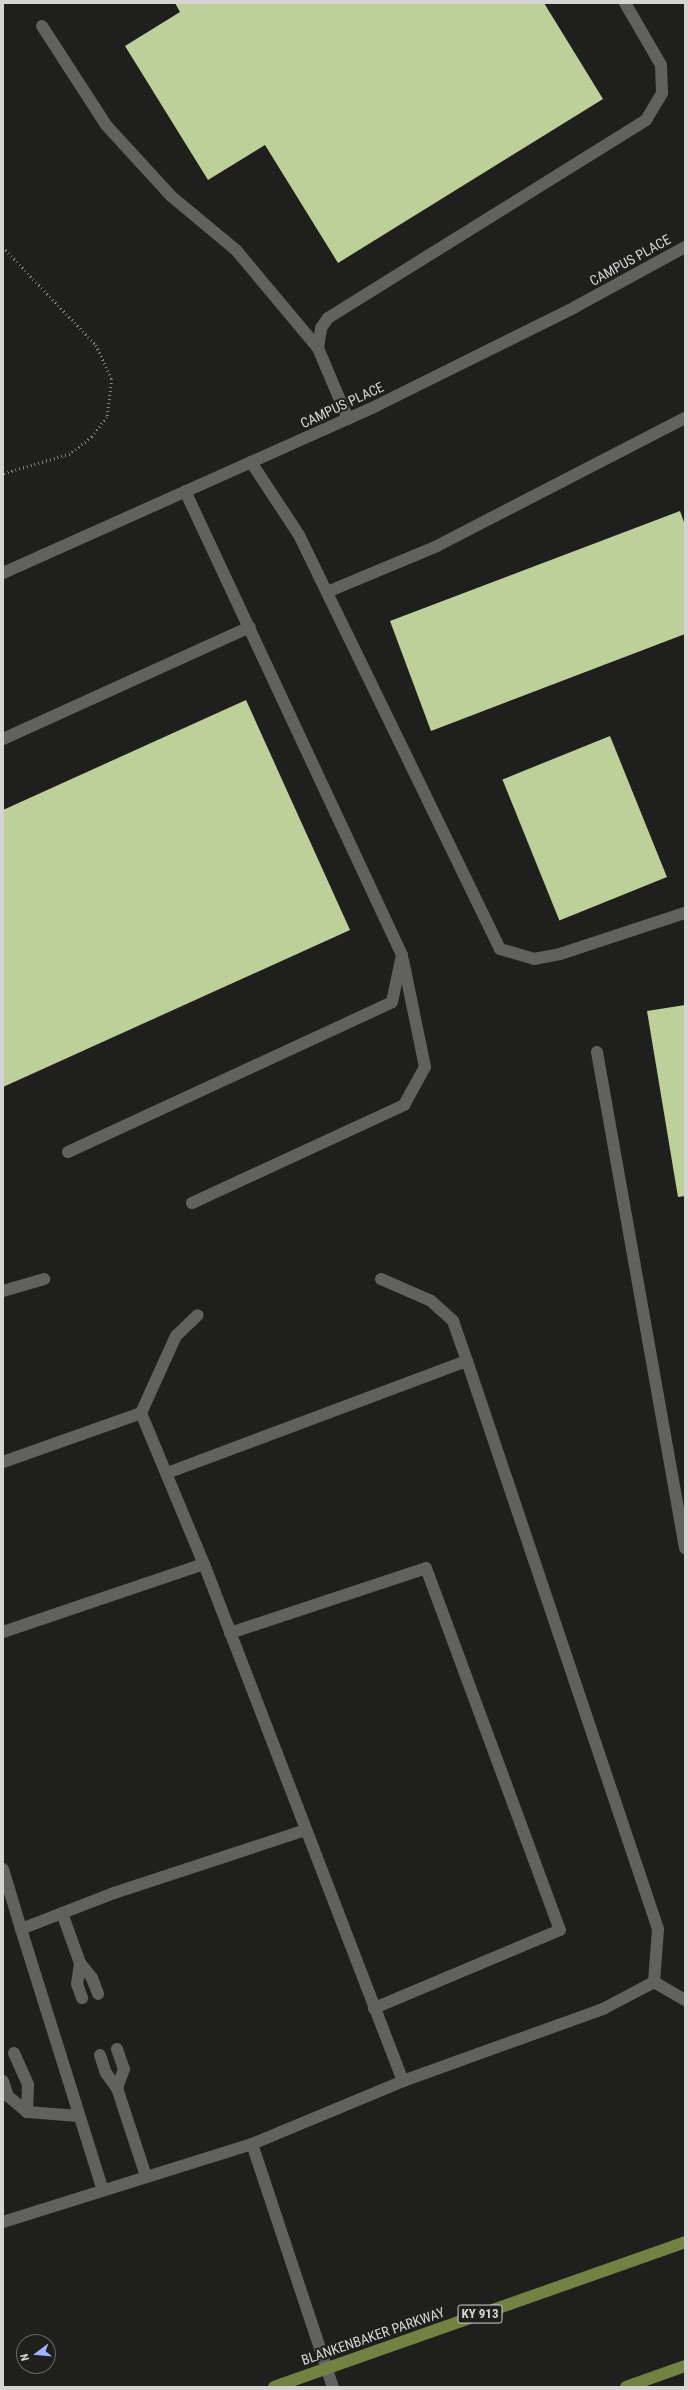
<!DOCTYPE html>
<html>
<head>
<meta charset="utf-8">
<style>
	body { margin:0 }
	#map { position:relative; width:688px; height:2390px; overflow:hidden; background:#1f201e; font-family:"Roboto Condensed",sans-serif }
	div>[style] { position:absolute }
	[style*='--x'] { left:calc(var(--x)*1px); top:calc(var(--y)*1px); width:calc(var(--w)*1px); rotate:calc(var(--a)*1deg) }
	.building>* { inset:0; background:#bed099; transform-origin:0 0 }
	.path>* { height:2.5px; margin-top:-1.25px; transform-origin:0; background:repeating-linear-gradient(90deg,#7f807e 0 1px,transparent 0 4px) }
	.service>* { height:12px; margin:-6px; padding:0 6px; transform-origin:6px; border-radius:6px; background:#61625f }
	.minor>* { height:12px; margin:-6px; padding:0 6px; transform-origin:6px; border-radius:6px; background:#61625f }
	.primary>* { height:12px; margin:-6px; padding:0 6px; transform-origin:6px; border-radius:6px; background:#718242 }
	span { translate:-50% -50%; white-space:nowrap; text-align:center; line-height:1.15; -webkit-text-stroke:4px #1f201e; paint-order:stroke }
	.shield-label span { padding:1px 3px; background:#1f201e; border:1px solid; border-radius:3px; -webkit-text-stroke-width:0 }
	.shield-label { font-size:13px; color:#d4d4d3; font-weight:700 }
	.street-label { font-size:14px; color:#d4d4d3 }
	.frame { position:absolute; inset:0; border:4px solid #d4d4d3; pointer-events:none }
	.north { position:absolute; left:16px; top:2334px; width:40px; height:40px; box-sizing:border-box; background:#1f201e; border:1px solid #676866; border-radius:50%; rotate:254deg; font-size:11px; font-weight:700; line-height:16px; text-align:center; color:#d4d4d3 }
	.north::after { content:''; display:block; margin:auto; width:14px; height:18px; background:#a0b3fd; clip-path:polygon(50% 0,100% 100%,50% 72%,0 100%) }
</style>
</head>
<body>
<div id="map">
	<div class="building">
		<div style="clip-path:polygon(175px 3px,544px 3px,603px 99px,338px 263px,265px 145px,208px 180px,125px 46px,180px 12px)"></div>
		<div style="clip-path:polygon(680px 511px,685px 525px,685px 634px,431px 731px,390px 621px)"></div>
		<div style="clip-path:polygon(246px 700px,350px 930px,3px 1087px,3px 810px)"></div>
		<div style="left:610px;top:736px;width:152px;height:116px;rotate:68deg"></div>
		<div style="clip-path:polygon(685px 1005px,685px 1196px,678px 1197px,647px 1011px)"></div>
	</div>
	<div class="path">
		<div style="--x:3;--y:247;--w:135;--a:46.5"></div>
		<div style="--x:96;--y:345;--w:38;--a:65"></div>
		<div style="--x:112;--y:379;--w:38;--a:97"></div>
		<div style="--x:107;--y:417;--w:25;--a:127"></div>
		<div style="--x:92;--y:437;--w:28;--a:142"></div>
		<div style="--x:70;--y:454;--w:70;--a:163.4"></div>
	</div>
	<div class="service">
		<div style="--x:42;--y:26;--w:118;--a:57.1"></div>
		<div style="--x:106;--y:125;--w:96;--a:47.5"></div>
		<div style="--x:171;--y:196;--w:85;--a:39.7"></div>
		<div style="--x:236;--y:250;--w:128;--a:50.1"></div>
		<div style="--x:348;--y:419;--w:77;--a:-112.9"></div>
		<div style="--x:318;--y:348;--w:20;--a:-81"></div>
		<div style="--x:321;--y:328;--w:12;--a:-55"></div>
		<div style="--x:328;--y:318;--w:375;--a:-31.9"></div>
		<div style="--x:646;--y:120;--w:31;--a:-59"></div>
		<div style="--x:662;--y:93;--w:28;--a:-92"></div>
		<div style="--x:661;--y:65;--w:72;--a:-120.1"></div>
		<div style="--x:251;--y:462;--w:87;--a:56.7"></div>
		<div style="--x:299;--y:535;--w:460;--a:64.1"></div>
		<div style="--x:500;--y:949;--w:35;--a:16"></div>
		<div style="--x:534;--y:959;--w:26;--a:-11"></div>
		<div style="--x:560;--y:954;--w:132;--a:-18.2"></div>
		<div style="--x:327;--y:592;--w:117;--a:-22.6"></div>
		<div style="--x:435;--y:547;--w:281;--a:-27.3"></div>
		<div style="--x:3;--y:739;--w:271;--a:-24.4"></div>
		<div style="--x:597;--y:1052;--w:504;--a:79.94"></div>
		<div style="--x:68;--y:1152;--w:357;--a:-24.8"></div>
		<div style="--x:392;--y:1002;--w:48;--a:-78"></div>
		<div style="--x:402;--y:955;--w:512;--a:-115.06"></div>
		<div style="--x:192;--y:1203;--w:234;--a:-24.8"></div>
		<div style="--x:404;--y:1105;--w:43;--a:-61.1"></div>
		<div style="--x:425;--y:1067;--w:109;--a:-101.6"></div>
		<div style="--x:381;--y:1279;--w:55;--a:23.7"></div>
		<div style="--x:431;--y:1301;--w:30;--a:42"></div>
		<div style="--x:453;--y:1321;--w:42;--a:70.7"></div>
		<div style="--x:3;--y:1291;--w:43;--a:-16.3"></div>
		<div style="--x:141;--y:1413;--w:85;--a:-65.6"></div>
		<div style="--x:176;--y:1336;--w:30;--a:-44"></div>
		<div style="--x:3;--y:1462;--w:146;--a:-19.5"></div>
		<div style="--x:141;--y:1413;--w:164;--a:67.4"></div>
		<div style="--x:204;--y:1564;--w:554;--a:68.95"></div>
		<div style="--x:167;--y:1473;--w:320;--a:-20.5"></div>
		<div style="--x:467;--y:1361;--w:599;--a:71.41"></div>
		<div style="--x:658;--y:1929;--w:53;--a:94.3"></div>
		<div style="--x:654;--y:1982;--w:36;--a:30"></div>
		<div style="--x:3;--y:1632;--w:212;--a:-18.7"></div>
		<div style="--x:230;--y:1633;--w:206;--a:-18.3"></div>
		<div style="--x:426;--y:1568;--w:386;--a:69.7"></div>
		<div style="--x:560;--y:1930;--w:202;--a:157.2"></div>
		<div style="--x:3;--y:1869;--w:63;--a:73.3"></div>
		<div style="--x:21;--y:1929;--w:100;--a:-21.2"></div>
		<div style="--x:114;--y:1893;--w:202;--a:-18.2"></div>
		<div style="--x:62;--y:1913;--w:53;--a:70.2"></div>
		<div style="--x:80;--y:1963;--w:21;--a:98"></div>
		<div style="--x:77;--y:1984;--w:15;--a:70"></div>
		<div style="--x:21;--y:1929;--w:274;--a:72.6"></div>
		<div style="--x:80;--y:1963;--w:19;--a:51"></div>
		<div style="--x:92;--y:1978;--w:17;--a:69"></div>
		<div style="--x:117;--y:2049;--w:21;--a:71"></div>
		<div style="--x:124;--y:2069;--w:20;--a:110"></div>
		<div style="--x:14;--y:2053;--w:35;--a:66"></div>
		<div style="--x:28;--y:2085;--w:27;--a:92"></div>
		<div style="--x:27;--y:2112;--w:52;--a:4.4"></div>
		<div style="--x:100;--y:2055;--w:19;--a:72"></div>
		<div style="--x:106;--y:2073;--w:19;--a:54"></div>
		<div style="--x:117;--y:2088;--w:93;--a:71.8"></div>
		<div style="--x:3;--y:2081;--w:16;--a:72"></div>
		<div style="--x:8;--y:2096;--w:25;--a:40"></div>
		<div style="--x:252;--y:2144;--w:164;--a:-22.6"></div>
		<div style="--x:403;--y:2081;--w:213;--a:-19.8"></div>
		<div style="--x:603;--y:2009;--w:58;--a:-27.9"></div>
		<div style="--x:3;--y:2222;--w:261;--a:-17.4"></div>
		<div style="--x:252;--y:2144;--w:256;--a:71.6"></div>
	</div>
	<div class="minor">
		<div style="--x:3;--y:573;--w:409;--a:-24.1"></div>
		<div style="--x:376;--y:406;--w:222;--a:-26.4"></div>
		<div style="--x:575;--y:307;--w:125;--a:-28.6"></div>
	</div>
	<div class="primary">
		<div style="--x:274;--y:2387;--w:436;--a:-19.4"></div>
		<div style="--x:626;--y:2387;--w:63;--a:-19.6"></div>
	</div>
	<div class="shield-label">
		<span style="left:480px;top:2314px">KY 913</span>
	</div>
	<div class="street-label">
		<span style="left:630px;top:260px;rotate:-29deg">CAMPUS PLACE</span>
		<span style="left:342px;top:405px;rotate:-25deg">CAMPUS PLACE</span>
		<span style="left:373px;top:2336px;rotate:-19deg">BLANKENBAKER PARKWAY</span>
	</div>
	<div class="frame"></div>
	<div class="north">N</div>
</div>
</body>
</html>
